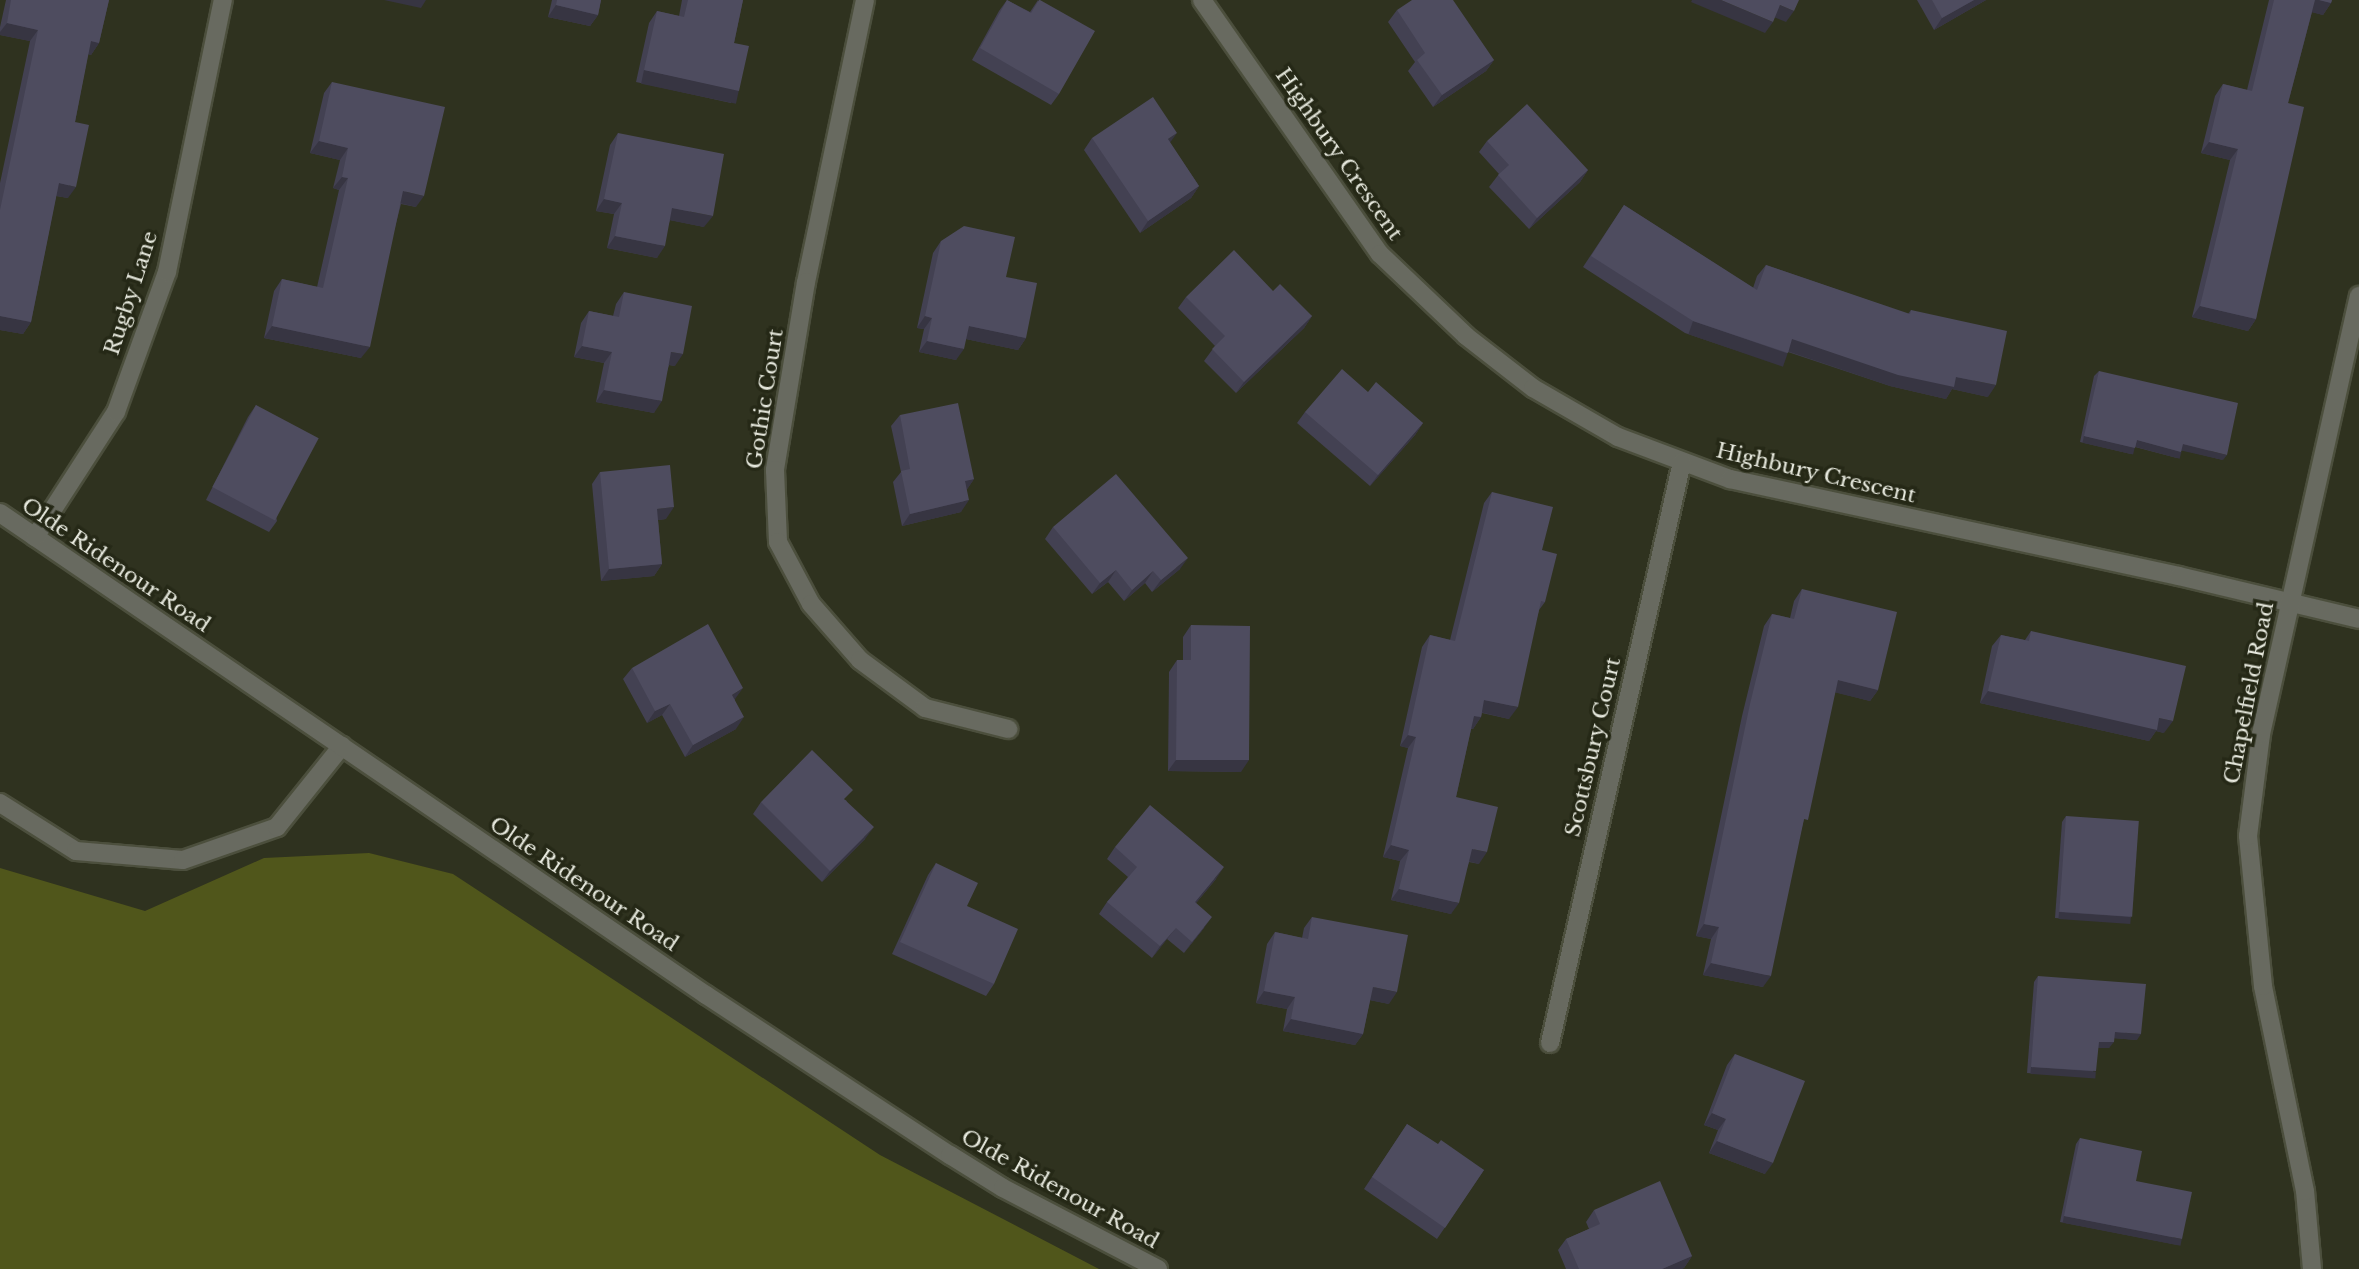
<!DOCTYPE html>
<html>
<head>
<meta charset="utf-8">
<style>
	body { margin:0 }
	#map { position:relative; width:2359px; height:1269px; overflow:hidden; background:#2f321f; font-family:"Libre Baskerville",serif }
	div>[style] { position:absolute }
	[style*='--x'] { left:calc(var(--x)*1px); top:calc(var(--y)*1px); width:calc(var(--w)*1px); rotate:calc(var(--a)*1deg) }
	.green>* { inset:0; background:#50561b }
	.roads { filter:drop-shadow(2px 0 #4c4f3d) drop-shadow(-2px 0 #4c4f3d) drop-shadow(0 2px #4c4f3d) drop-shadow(0 -2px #4c4f3d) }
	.lane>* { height:18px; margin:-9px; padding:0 9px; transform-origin:9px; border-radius:9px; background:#686a60 }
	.street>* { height:18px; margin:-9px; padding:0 9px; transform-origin:9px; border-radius:9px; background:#686a60 }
	.wall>* { inset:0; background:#434152 }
	.shaded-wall>* { inset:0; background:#373542; transform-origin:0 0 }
	.building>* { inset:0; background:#4e4c5f; transform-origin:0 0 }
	span { translate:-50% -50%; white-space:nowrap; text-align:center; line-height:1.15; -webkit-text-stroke:7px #252816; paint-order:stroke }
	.street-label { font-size:21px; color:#e6e8dd }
</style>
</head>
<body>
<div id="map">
	<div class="green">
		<div style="clip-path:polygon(369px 853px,453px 874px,880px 1155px,1099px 1269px,0 1269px,0 868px,145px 911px,264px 858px)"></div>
	</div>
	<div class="roads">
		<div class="lane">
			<div style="--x:0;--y:803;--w:90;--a:32.3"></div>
			<div style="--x:76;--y:851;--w:107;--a:4.8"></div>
			<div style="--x:183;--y:860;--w:100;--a:-19.3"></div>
			<div style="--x:277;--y:827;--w:104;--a:-51.3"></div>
		</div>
		<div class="street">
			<div style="--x:865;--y:0;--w:288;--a:101.8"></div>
			<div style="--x:806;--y:282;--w:191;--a:99.4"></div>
			<div style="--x:775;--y:470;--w:72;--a:87.6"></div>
			<div style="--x:778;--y:542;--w:70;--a:62"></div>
			<div style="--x:811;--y:604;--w:74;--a:48.8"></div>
			<div style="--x:860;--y:660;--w:81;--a:36.4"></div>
			<div style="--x:925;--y:708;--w:86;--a:14.2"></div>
			<div style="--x:1202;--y:0;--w:310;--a:55"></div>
			<div style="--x:1380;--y:254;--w:119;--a:43.6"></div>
			<div style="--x:1466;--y:336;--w:85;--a:37.8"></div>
			<div style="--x:1533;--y:388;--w:98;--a:30"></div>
			<div style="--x:1618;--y:437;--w:120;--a:20.6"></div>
			<div style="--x:1730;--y:479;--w:459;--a:12.2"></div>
			<div style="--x:2179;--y:576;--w:185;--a:13.4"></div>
			<div style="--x:0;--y:513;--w:855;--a:34.32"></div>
			<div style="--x:706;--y:995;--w:292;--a:33.3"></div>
			<div style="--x:950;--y:1155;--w:62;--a:31.9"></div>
			<div style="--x:1003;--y:1188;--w:175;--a:27.6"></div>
			<div style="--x:35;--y:537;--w:149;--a:-57.1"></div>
			<div style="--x:116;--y:412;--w:149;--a:-70"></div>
			<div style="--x:167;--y:272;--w:278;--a:-78.4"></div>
			<div style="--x:1550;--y:1043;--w:596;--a:-77.2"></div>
			<div style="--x:2312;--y:1269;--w:78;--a:-95.1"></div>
			<div style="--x:2305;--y:1191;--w:209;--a:-101.6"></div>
			<div style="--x:2263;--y:986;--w:151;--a:-95.7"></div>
			<div style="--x:2248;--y:836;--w:103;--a:-82.7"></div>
			<div style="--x:2261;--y:734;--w:449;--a:-77.4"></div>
		</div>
	</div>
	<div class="wall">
		<div style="clip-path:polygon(6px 0,109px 0,99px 43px,91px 55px,88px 54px,75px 122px,68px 198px,56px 196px,31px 322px,23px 334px,0 330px,0 183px,30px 41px,0 35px,0 27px)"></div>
		<div style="clip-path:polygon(552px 0,601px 0,598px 15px,590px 26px,548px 17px)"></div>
		<div style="clip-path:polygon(682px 0,743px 0,734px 43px,731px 103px,636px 82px,649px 23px,657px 11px,679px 16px)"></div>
		<div style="clip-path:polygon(1007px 0,1030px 12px,1038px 0,1059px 94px,1051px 105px,972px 60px,999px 11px)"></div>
		<div style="clip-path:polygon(1917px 0,1986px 0,1934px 30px)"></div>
		<div style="clip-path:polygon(2269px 0,2332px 0,2331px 3px,2323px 15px,2312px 12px,2288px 103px,2256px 319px,2248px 331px,2192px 317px,2230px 160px,2201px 153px,2215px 96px,2223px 84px,2247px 90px)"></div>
		<div style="clip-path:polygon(1397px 10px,1494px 60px,1486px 71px,1433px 107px,1408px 71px,1415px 62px,1388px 22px)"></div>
		<div style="clip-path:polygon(332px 82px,416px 207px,401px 204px,361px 358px,264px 338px,274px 291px,282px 279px,317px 287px,339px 190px,333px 188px,340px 160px,310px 153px,324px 93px)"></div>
		<div style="clip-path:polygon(618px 133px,704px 227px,670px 220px,657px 258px,607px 248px,614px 214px,596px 211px,610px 145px)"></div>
		<div style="clip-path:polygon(1092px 138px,1170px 143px,1199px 186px,1191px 198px,1140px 233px,1084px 150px)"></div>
		<div style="clip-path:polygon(1487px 141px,1588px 170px,1580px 182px,1529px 229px,1489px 187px,1499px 174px,1479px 152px)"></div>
		<div style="clip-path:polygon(1624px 205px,1753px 288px,1757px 276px,1766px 265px,1908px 314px,1911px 310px,1988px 397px,1952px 389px,1946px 399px,1890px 386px,1788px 352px,1780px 365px,1685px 333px,1583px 267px)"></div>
		<div style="clip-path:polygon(941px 241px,1026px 338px,1018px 350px,966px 339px,956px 360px,919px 352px,924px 329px,917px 328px,933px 253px)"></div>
		<div style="clip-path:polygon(1273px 291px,1312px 316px,1304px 328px,1236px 393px,1204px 361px,1215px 346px,1178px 308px,1186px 297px)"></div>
		<div style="clip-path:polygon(624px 292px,675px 366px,669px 365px,654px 413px,596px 402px,604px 363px,574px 357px,581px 323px,589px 311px,613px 316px,616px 304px)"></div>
		<div style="clip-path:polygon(2099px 371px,2223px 460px,2182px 450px,2177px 458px,2135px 447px,2131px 454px,2080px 442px,2094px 376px)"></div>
		<div style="clip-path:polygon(1368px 392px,1423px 423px,1415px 435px,1370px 486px,1297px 423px,1305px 412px)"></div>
		<div style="clip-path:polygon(256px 405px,277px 521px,269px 532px,206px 500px,248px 417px)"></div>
		<div style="clip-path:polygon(900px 415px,974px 479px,967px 489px,961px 512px,902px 526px,893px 482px,901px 472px,891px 426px)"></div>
		<div style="clip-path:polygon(600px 472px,666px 519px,658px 520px,662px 564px,654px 576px,601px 581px,592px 484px)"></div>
		<div style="clip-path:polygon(1492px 492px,1542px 550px,1545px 602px,1539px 610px,1509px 719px,1482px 713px,1481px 717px,1473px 729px,1471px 729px,1456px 797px,1479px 864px,1469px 862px,1451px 914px,1391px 900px,1400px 861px,1383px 857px,1408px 748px,1400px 746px,1422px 647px,1430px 635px,1450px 640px,1484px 503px)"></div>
		<div style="clip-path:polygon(1053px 527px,1180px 569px,1152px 592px,1145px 583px,1124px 601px,1108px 582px,1092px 594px,1045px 539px)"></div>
		<div style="clip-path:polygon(1802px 589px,1878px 690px,1870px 701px,1835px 692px,1763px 987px,1703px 975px,1711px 939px,1696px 936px,1742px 716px,1764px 626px,1772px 614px,1790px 618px,1794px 601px)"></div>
		<div style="clip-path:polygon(1191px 625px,1241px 772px,1168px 771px,1169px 672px,1177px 660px,1183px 660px,1183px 637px)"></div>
		<div style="clip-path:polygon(2031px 631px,2164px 733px,2156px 731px,2149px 741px,1980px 703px,1992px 646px,2001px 635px,2025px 640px)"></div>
		<div style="clip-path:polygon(632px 668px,735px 699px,736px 729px,685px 757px,662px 715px,647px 723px,623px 679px)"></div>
		<div style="clip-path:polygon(846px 800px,865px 839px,822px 882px,753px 814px,761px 802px)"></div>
		<div style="clip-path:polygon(2066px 816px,2131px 917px,2127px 923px,2055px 918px,2062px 822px)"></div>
		<div style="clip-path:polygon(1115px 847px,1216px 879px,1196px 903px,1204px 928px,1184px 953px,1167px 939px,1152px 958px,1099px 914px,1107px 902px,1128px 877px,1107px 859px)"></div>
		<div style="clip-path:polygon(936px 863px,994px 984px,986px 996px,892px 954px,928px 875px)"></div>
		<div style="clip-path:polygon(1312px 917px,1389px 1004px,1370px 1000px,1363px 1034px,1355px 1045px,1283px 1031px,1287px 1009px,1256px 1003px,1267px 944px,1275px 932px,1302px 938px,1304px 928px)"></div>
		<div style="clip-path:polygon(2038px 976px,2137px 1040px,2114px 1038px,2109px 1048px,2098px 1048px,2092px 1077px,2027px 1073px,2034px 982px)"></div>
		<div style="clip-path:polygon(1735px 1054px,1765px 1174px,1709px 1153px,1718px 1130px,1704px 1125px,1727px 1065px)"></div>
		<div style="clip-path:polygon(1407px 1124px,1437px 1144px,1484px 1170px,1437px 1239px,1364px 1189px)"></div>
		<div style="clip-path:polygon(2080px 1138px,2136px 1181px,2178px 1245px,2060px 1222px,2076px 1144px)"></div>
		<div style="clip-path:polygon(1594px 1210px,1692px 1256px,1684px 1268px,1681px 1269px,1566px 1269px,1558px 1250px,1566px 1239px,1589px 1229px,1586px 1222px)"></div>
	</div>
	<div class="shaded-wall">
		<div style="clip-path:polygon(384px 0,426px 0,421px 8px)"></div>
		<div style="clip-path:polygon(1692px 0,1721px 0,1773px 22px,1765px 33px,1691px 2px)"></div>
		<div style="clip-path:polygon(1974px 0,1986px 0,1934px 30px,1942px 18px)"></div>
		<div style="clip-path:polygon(2314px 0,2319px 0,2331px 3px,2323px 15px,2307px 11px)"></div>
		<div style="clip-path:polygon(556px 5px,598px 15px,590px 26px,548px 17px)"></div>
		<div style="clip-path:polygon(1780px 5px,1794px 11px,1786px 22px,1771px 16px)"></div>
		<div style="clip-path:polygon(7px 23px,38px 30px,30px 41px,0 35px,0 32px)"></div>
		<div style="clip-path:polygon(91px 41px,99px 43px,91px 55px,83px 53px)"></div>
		<div style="clip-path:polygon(1494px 60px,1486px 71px,1433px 107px,1442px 95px)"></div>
		<div style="left:644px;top:70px;width:97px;height:14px;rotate:12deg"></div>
		<div style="clip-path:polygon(1177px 133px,1169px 144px,1168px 139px)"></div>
		<div style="clip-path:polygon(319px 141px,348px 148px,340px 160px,310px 153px)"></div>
		<div style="clip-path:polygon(2209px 142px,2238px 149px,2230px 160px,2201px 153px)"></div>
		<div style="clip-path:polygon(1588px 170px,1580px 182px,1529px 229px,1537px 218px)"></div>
		<div style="clip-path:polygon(342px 177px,348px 178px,339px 190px,333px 188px)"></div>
		<div style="clip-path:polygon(59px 183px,76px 187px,68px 198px,51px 195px)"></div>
		<div style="clip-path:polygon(1199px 186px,1191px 198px,1140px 233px,1148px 221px)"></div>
		<div style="clip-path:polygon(403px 191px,424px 196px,416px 207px,395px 202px)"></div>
		<div style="clip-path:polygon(604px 199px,622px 203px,614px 214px,596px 211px)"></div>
		<div style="clip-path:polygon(672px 208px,713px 216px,704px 227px,664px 219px)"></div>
		<div style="clip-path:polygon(615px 236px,665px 246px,657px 258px,607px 248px)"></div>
		<div style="clip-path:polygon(2200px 306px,2256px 319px,2248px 331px,2192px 317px)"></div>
		<div style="clip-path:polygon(0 316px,31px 322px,23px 334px,0 330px)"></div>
		<div style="clip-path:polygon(925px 316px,932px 318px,924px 329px,917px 328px)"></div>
		<div style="clip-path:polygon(1312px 316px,1304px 328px,1236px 393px,1244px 382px)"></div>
		<div style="left:1693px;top:321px;width:100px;height:14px;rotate:19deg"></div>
		<div style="clip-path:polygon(272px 326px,370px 347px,361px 358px,264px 338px)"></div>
		<div style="clip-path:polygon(969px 326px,1026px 338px,1018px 350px,961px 338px)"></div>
		<div style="clip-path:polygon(1792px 339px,1956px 377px,1996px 385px,1988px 397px,1952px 389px,1946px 399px,1890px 386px,1784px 350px)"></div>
		<div style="clip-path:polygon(927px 341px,964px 349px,956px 360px,919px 352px)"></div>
		<div style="clip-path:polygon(582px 346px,612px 352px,604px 363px,574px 357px)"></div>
		<div style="clip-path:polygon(671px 352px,683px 354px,675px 366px,663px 364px)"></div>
		<div style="clip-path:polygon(604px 390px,662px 401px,654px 413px,596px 402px)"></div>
		<div style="clip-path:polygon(1423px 423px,1415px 435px,1370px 486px,1378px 475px)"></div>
		<div style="left:2084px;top:436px;width:52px;height:7px;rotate:13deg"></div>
		<div style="left:2137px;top:440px;width:46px;height:7px;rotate:15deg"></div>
		<div style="clip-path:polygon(2183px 444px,2227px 455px,2223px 460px,2179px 450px)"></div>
		<div style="clip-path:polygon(974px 479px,966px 491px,965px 481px)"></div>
		<div style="clip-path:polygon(969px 500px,961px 512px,902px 526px,910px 514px)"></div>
		<div style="clip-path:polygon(674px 507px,666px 519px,649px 521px,657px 509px)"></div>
		<div style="clip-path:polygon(1188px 558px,1180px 569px,1152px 592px,1161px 580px)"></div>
		<div style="clip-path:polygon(662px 564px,654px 576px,601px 581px,609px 569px)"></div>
		<div style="clip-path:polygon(1116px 570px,1108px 582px,1092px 594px,1100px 583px)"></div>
		<div style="clip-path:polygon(1153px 571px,1145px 583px,1124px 601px,1132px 590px)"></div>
		<div style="clip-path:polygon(1838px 680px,1878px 690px,1870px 701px,1829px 691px)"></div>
		<div style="clip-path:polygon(743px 688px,735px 699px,724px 706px,732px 695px)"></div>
		<div style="clip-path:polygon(1988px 691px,2159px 718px,2173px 721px,2164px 733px,2156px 731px,2149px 741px,1980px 703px)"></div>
		<div style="clip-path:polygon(1484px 700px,1518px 707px,1509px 719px,1476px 711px)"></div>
		<div style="clip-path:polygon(670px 704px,662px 715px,647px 723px,655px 711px)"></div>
		<div style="clip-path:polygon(1474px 716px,1481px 717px,1473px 729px,1466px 727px)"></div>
		<div style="clip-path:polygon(744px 717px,736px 729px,685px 757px,693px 745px)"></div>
		<div style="clip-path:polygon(1408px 735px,1416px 737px,1408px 748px,1400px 746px)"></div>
		<div style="clip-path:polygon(1176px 760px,1249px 760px,1241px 772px,1168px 771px)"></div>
		<div style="clip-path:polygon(874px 827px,865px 839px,822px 882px,830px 871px)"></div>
		<div style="clip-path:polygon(1391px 845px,1409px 850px,1400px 861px,1383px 857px)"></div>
		<div style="clip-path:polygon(1472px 849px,1487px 852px,1479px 864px,1464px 860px)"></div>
		<div style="clip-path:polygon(1224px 867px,1216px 879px,1187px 914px,1195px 902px)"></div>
		<div style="clip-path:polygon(1399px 889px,1459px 903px,1451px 914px,1391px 900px)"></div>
		<div style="left:2059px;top:912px;width:72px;height:7px;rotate:4deg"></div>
		<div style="clip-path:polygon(1212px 917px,1204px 928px,1184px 953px,1192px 942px)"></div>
		<div style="clip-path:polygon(1704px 924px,1719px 927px,1711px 939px,1696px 936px)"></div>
		<div style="clip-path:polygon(1176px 928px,1167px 939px,1152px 958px,1160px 946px)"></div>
		<div style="clip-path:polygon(1711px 963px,1771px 976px,1763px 987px,1703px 975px)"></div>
		<div style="clip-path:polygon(1373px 987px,1397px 992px,1389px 1004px,1364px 999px)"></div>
		<div style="clip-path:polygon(1264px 991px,1295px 997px,1287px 1009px,1256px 1003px)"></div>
		<div style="clip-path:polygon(1291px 1019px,1363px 1034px,1355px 1045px,1283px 1031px)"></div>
		<div style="clip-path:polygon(2115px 1032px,2141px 1034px,2137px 1040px,2110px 1038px)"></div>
		<div style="clip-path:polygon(2099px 1042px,2114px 1042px,2109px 1048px,2095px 1048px)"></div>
		<div style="left:2031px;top:1067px;width:65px;height:7px;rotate:4deg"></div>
		<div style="clip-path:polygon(1712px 1113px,1726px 1119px,1718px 1130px,1704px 1125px)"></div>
		<div style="clip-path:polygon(1717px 1141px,1773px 1163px,1765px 1174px,1709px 1153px)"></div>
		<div style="left:2064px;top:1216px;width:120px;height:7px;rotate:11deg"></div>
		<div style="clip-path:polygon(1692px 1256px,1684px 1268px,1681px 1269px,1662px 1269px)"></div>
	</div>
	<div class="building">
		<div style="clip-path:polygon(11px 0,109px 0,99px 43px,91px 41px,75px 122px,89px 125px,76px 187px,59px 183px,31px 322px,0 316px,0 210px,38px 30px,7px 23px)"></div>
		<div style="clip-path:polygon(557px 0,601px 0,598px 15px,556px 5px)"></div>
		<div style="clip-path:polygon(688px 0,743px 0,734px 43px,749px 46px,739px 91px,644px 70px,657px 11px,684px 17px)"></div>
		<div style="clip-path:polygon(1007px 0,1031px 13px,1039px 0,1040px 0,1095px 31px,1059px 94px,980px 48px)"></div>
		<div style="clip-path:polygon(1412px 0,1453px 0,1494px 60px,1442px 95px,1417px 60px,1425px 53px,1397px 10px)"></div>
		<div style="clip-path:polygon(1721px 0,1799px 0,1794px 11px,1780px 5px,1773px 22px)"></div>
		<div style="clip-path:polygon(1932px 0,1974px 0,1942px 18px)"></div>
		<div style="clip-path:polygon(2274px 0,2315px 0,2288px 103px,2304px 107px,2256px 319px,2200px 306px,2238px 149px,2209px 142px,2223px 84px,2252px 91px)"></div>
		<div style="clip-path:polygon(2319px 0,2332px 0,2331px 3px)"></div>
		<div style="clip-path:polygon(332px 82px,445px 107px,424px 196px,403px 191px,370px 347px,272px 326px,282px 279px,323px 288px,348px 178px,342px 177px,348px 148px,319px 141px)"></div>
		<div style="clip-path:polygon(1153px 97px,1177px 133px,1168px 139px,1199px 186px,1148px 221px,1092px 138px)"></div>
		<div style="clip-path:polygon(1527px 104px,1588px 170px,1537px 218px,1498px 175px,1509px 165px,1487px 141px)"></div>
		<div style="clip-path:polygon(618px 133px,724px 154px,713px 216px,672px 208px,665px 246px,615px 236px,622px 203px,604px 199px)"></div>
		<div style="clip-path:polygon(1624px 205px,1757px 290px,1766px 265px,1910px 314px,1911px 310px,2007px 331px,1996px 385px,1956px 377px,1954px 387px,1898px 375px,1792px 339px,1788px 353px,1693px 321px,1591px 256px)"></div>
		<div style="clip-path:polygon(964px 226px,1015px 237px,1006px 277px,1037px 283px,1026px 338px,969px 326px,964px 349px,927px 341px,932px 318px,925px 316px,941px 241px)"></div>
		<div style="clip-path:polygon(1234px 250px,1273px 291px,1280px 284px,1312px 316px,1244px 382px,1212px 349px,1225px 336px,1186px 297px)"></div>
		<div style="clip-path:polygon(624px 292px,692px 306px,683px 354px,671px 352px,662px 401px,604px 390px,612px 352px,582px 346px,589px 311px,619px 317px)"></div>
		<div style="clip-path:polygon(1342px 369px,1368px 392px,1376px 382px,1423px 423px,1378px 475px,1305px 412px)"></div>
		<div style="clip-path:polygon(2099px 371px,2238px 403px,2227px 455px,2183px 444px,2181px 452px,2137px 440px,2135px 448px,2084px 436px)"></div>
		<div style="clip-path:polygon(958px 403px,974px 479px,965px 481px,969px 500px,910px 514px,901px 471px,910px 469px,900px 415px)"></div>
		<div style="left:256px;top:405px;width:71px;height:93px;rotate:28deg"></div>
		<div style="clip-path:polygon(670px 465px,674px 507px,657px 509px,662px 564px,609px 569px,600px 472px)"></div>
		<div style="clip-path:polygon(1116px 474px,1188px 558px,1161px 580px,1153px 571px,1132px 590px,1116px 570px,1100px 583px,1053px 527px)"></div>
		<div style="clip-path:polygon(1492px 492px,1553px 507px,1542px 550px,1557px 554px,1545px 602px,1541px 601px,1518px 707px,1484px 700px,1481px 717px,1474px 716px,1456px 797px,1498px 807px,1487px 852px,1472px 849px,1459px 903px,1399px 889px,1409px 850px,1391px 845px,1416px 737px,1408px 735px,1430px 635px,1455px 641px)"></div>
		<div style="clip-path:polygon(1802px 589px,1897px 612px,1878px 690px,1838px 680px,1808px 820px,1804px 819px,1771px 976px,1711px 963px,1719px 927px,1704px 924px,1750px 704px,1772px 614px,1794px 619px)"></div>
		<div style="clip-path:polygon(708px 624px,743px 688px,732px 695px,744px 717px,693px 745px,670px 704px,655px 711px,632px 668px)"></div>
		<div style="clip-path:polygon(1191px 625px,1250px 626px,1249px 760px,1176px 760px,1177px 660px,1191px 660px)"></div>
		<div style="clip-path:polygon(2031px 631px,2186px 666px,2173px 721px,2159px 718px,2157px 730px,1988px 691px,2001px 635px,2029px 641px)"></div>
		<div style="clip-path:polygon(812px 750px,853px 790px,844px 799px,874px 827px,830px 871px,761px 802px)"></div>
		<div style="clip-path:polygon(1150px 805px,1224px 867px,1195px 902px,1212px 917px,1192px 942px,1176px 928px,1160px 946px,1107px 902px,1137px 867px,1115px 847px)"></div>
		<div style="left:2066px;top:816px;width:73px;height:96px;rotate:4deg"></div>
		<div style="clip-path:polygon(936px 863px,978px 883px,967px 906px,1018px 929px,994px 984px,900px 942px)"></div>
		<div style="clip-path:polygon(1312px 917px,1408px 935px,1397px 992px,1373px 987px,1363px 1034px,1291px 1019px,1295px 997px,1264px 991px,1275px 932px,1308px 939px)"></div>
		<div style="clip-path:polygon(2038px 976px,2146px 984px,2141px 1034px,2115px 1032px,2114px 1042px,2099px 1042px,2096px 1071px,2031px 1067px)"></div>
		<div style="clip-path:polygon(1735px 1054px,1805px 1081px,1773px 1163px,1717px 1141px,1726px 1119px,1712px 1113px)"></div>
		<div style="clip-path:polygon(1407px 1124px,1438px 1144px,1441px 1140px,1484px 1170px,1445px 1228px,1372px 1177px)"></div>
		<div style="clip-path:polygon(2080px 1138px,2142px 1151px,2136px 1181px,2192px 1192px,2182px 1239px,2064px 1216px)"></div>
		<div style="clip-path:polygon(1660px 1181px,1692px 1256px,1662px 1269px,1579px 1269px,1566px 1239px,1600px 1224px,1594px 1210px)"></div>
	</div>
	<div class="street-label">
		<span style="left:1339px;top:154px;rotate:55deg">Highbury Crescent</span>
		<span style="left:131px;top:293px;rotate:-72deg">Rugby Lane</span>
		<span style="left:765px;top:399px;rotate:-81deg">Gothic Court</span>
		<span style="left:1816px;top:473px;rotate:13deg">Highbury Crescent</span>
		<span style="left:116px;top:565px;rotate:34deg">Olde Ridenour Road</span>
		<span style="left:2249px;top:693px;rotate:-79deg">Chapelfield Road</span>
		<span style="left:1593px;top:747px;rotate:-77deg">Scottsbury Court</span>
		<span style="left:584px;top:884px;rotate:34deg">Olde Ridenour Road</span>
		<span style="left:1060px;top:1189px;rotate:29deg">Olde Ridenour Road</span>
	</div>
</div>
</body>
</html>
